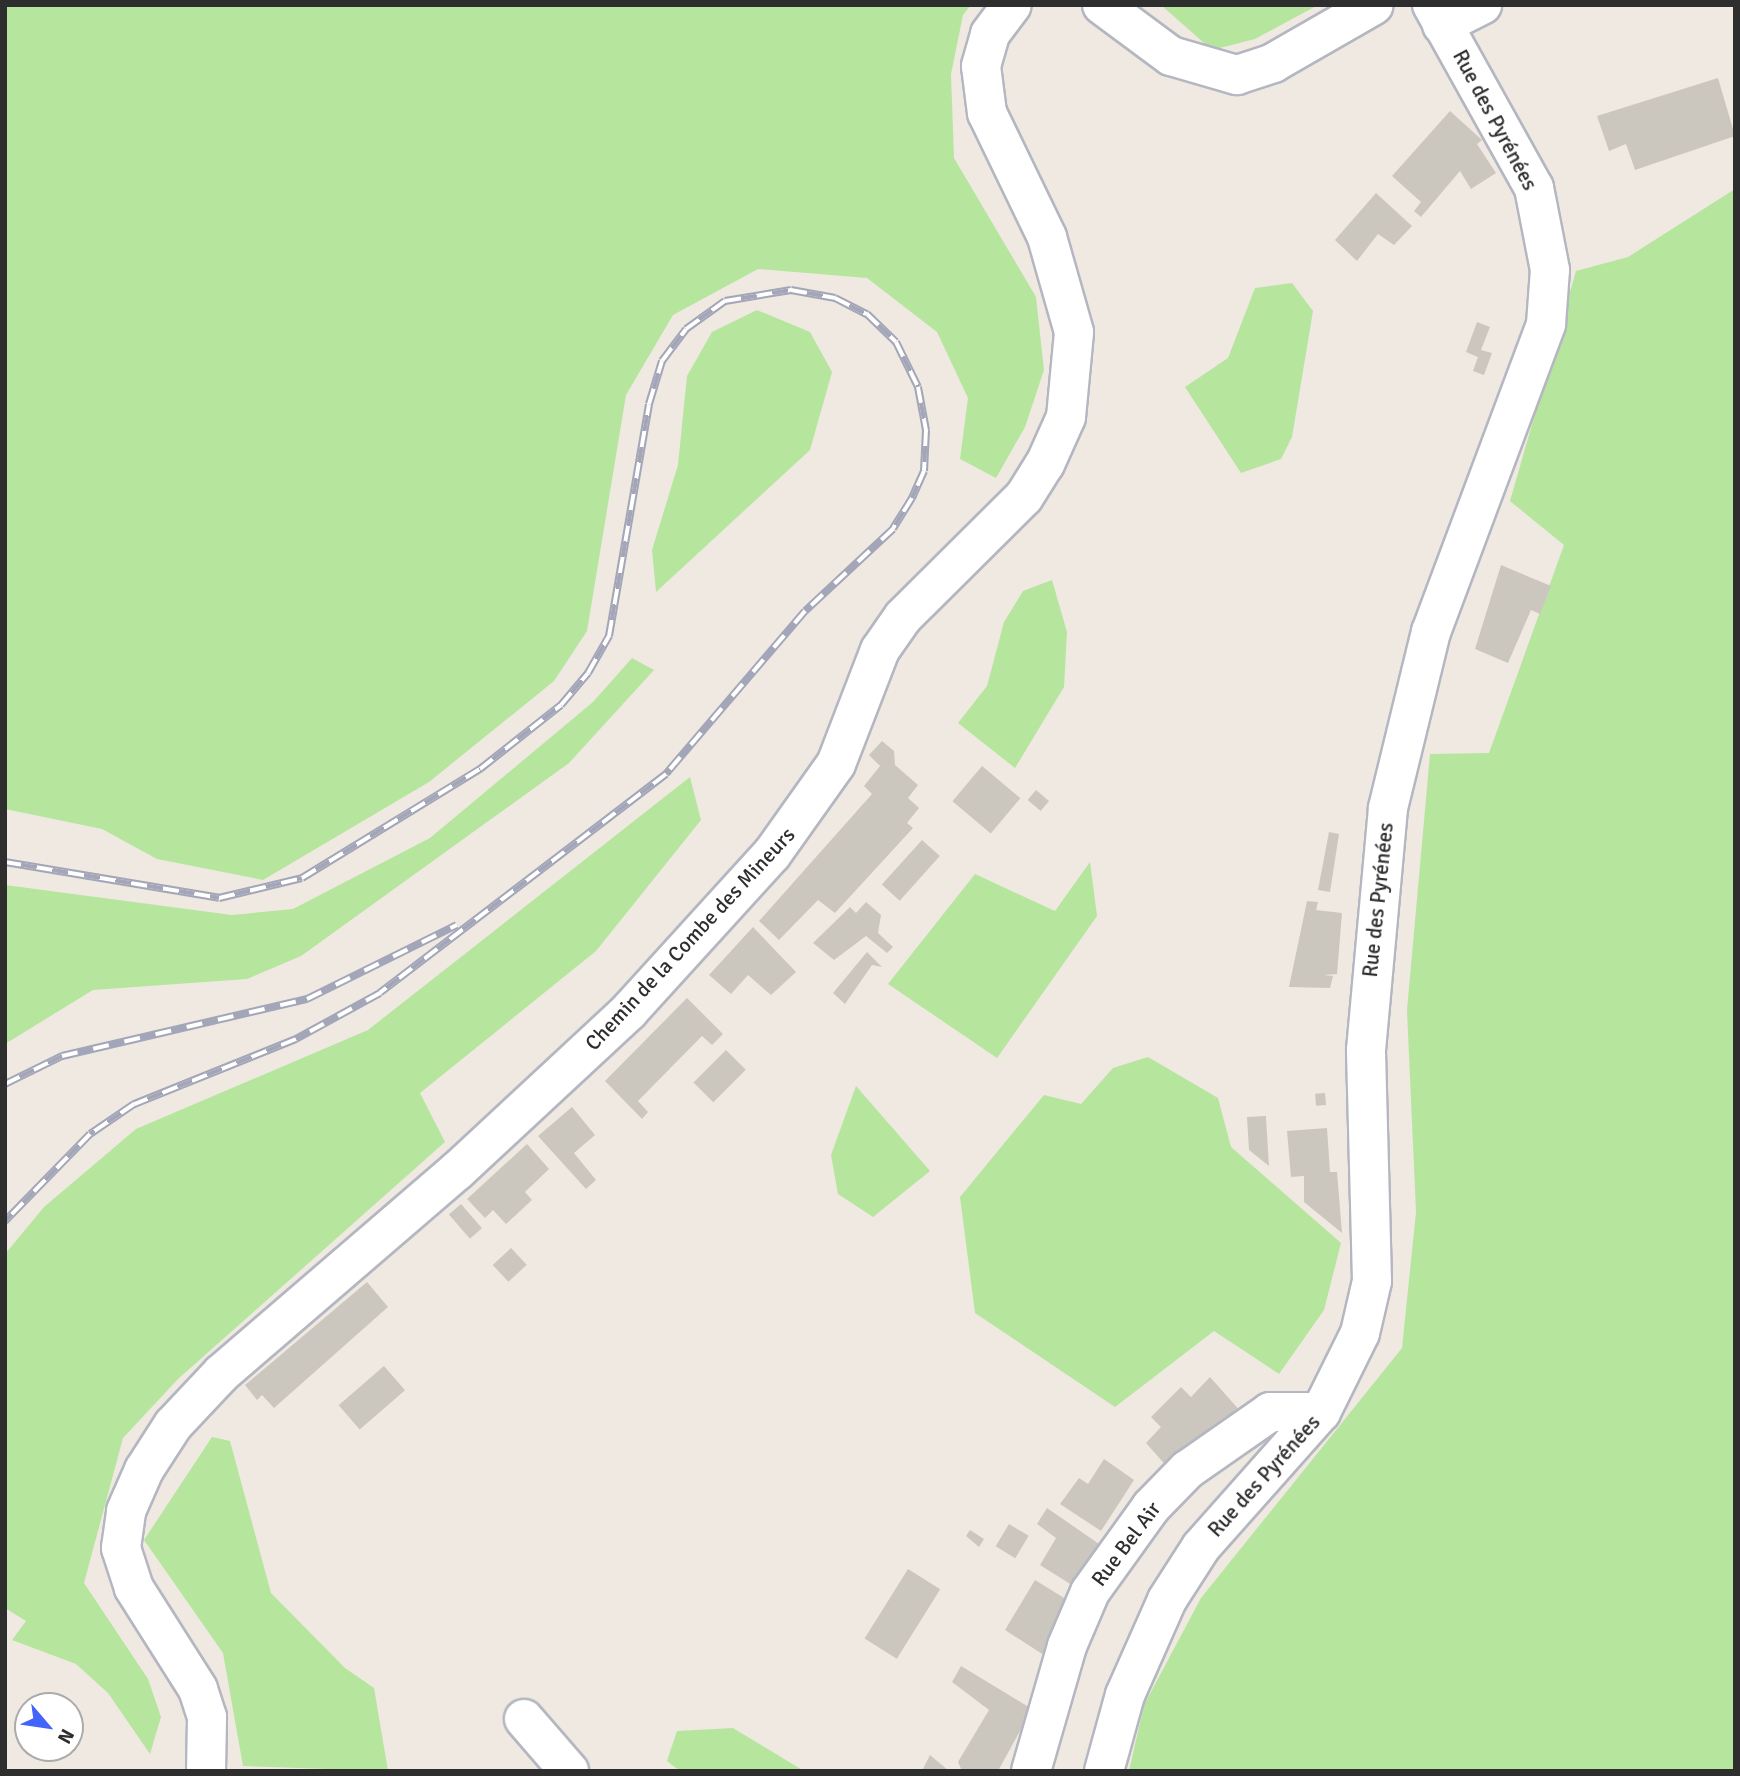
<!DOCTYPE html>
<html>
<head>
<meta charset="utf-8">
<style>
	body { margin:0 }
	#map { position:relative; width:1740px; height:1776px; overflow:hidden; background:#efe9e1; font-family:Signika,sans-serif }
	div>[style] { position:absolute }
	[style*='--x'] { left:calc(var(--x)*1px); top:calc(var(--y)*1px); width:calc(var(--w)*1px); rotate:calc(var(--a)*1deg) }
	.green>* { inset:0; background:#b6e59e }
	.building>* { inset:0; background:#cbc7bf; transform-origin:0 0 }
	.roads { filter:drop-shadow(2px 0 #b4b7c1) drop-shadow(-2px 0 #b4b7c1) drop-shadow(0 2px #b4b7c1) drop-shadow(0 -2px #b4b7c1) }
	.minor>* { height:38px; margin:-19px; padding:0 19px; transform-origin:19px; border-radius:19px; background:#fff }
	.rail>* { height:8px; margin-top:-4px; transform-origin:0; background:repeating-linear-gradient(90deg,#fff 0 16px,#a3a6b8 0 32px); box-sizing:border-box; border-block:2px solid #a3a6b8 }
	span { translate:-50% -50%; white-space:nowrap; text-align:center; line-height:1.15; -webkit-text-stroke:7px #fff; paint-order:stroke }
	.street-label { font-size:21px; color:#2e2e2e }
	.frame { position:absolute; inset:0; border:7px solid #2e2e2e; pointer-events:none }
	.north { position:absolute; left:14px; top:1692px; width:70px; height:70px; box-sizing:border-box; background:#fff; border:2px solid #ababab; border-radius:50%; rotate:119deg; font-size:19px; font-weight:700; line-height:28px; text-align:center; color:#2e2e2e }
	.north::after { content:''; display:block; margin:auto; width:24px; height:32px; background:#4264fb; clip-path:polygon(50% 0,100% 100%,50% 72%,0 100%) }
</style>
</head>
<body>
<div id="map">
	<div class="green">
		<div style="clip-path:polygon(5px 5px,971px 5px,963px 15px,951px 74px,954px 158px,1036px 297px,1044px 370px,1025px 427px,996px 478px,960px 459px,968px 398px,937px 332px,867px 278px,758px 269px,673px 315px,626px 395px,587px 631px,554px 681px,429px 782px,263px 880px,157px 859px,102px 829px,5px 809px)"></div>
		<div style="clip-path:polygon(1161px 5px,1318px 5px,1255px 39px,1212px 50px)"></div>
		<div style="clip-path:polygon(1735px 189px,1735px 1771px,1129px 1771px,1144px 1705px,1201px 1598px,1402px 1348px,1416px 1212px,1407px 1010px,1430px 754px,1489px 753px,1564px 545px,1510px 501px,1576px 271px,1628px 257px)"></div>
		<div style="clip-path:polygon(1292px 283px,1313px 311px,1292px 437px,1281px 459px,1241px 473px,1185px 387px,1228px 358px,1255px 288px)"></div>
		<div style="clip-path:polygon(757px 310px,810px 332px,832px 372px,810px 450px,656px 592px,652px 550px,678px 465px,687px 376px,712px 332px)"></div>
		<div style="clip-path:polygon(1052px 580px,1067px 632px,1064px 687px,1015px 768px,958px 723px,987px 686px,1004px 622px,1023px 591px)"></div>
		<div style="clip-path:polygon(632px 658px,654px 670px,569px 763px,301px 956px,247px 979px,93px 990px,5px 1044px,5px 885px,232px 915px,293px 909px,430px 838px,593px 702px)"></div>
		<div style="clip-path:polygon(690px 777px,701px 820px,596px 951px,420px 1093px,445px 1142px,178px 1379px,123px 1438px,84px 1583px,148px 1679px,161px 1717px,150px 1754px,108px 1693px,76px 1664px,12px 1640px,26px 1621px,5px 1608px,5px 1254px,44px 1207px,136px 1129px,368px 1030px)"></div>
		<div style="clip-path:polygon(1090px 862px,1097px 916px,997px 1058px,888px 984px,975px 874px,1055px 911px)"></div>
		<div style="clip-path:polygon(1148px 1057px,1218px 1098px,1231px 1147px,1341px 1243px,1324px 1310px,1279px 1374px,1214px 1331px,1115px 1407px,975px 1313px,960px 1197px,1044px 1095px,1081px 1104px,1113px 1068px)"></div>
		<div style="clip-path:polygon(856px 1086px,930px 1171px,873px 1217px,838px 1194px,831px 1155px)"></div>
		<div style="clip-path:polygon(212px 1437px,230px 1441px,271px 1593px,345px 1668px,374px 1688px,388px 1771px,243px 1766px,223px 1653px,144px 1540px)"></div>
		<div style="clip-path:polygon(733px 1728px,804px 1771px,680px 1771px,667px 1761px,677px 1731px)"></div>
	</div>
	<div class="building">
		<div style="clip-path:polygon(1718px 78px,1735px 136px,1635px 170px,1626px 144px,1609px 151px,1597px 116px)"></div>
		<div style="clip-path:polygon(1450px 111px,1482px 140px,1477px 144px,1496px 173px,1471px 189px,1460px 171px,1421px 217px,1414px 211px,1421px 202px,1392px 176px)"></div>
		<div style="clip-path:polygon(1376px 193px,1412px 226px,1394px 245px,1378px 234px,1357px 261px,1335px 240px)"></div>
		<div style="clip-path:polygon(1477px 322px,1490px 327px,1481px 350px,1492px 353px,1484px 375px,1473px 371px,1478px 357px,1466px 352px)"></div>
		<div style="clip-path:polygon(1501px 565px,1551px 586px,1540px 614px,1531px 610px,1508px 663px,1475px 649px)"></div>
		<div style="clip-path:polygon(882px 741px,894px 751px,895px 765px,918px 785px,908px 798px,919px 808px,907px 823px,913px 828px,835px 913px,818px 900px,779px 940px,759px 921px,872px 794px,864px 786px,880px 766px,869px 755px)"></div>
		<div style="left:982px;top:766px;width:50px;height:46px;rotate:40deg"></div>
		<div style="left:1036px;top:790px;width:17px;height:13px;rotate:40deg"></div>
		<div style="clip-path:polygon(1329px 832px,1339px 834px,1330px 892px,1318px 890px)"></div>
		<div style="left:922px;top:840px;width:24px;height:60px;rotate:42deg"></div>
		<div style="clip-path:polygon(1307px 901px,1318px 902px,1316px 910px,1342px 913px,1337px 974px,1324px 975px,1333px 976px,1330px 988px,1289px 987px)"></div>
		<div style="clip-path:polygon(866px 902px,881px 915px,878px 933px,893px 947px,887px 953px,866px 936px,834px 960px,813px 943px,850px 907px,856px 913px)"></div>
		<div style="clip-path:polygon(753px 927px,796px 972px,771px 995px,748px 975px,731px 994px,709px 975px)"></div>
		<div style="clip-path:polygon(867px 952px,882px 967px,872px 965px,845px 1004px,833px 993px)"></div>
		<div style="clip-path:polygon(687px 998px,723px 1034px,712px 1045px,702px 1036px,638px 1101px,648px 1112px,642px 1119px,605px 1081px)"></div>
		<div style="left:726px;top:1050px;width:28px;height:46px;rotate:45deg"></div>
		<div style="left:1325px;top:1093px;width:12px;height:10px;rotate:85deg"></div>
		<div style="clip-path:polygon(572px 1107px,595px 1135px,574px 1153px,596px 1180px,586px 1189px,538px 1136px)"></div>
		<div style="clip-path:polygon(1266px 1116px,1266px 1118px,1269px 1166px,1249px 1150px,1247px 1117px)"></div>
		<div style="clip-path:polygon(1327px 1128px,1330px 1172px,1337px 1172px,1342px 1233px,1304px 1202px,1304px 1176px,1291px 1177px,1287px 1131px)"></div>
		<div style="clip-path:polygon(527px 1144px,549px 1169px,525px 1192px,532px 1200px,506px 1224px,493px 1210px,485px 1218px,467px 1199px)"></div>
		<div style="left:461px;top:1204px;width:32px;height:16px;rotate:49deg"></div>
		<div style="left:511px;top:1248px;width:23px;height:25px;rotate:47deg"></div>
		<div style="clip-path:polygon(367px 1282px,388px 1307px,274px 1408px,262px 1395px,257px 1400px,245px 1385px)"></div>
		<div style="left:384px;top:1366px;width:32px;height:60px;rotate:49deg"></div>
		<div style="clip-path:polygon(1210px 1377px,1242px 1413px,1170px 1470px,1146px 1443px,1161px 1427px,1151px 1417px,1181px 1387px,1191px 1397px)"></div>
		<div style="clip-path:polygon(1104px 1459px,1134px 1480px,1101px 1531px,1060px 1504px,1079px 1478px,1088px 1484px)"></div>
		<div style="clip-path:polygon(1047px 1508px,1102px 1546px,1075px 1587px,1040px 1565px,1056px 1538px,1037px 1524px)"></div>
		<div style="left:1009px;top:1524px;width:23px;height:26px;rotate:31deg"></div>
		<div style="clip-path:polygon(970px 1530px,984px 1539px,979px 1547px,966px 1536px)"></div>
		<div style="left:908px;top:1569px;width:38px;height:82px;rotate:32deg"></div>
		<div style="clip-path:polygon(1035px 1580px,1069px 1601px,1050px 1659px,1005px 1630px)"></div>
		<div style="clip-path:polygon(961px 1666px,1032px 1709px,998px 1771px,962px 1771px,958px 1762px,989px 1710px,952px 1682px)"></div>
		<div style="clip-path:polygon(930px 1755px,949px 1771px,922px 1771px)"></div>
	</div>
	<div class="roads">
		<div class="minor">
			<div style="--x:1102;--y:5;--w:86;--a:36.5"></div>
			<div style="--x:1171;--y:56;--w:69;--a:16.1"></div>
			<div style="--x:1237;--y:75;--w:38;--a:-18"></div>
			<div style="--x:1273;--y:63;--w:116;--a:-29.9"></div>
			<div style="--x:1442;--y:25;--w:45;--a:-26.6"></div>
			<div style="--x:524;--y:1719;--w:69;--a:49.1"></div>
			<div style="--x:206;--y:1771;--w:54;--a:-88.9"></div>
			<div style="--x:207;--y:1717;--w:29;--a:-108"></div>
			<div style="--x:198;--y:1689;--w:120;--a:-122.4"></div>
			<div style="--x:134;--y:1588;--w:42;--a:-108"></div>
			<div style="--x:121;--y:1548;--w:37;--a:-82"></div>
			<div style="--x:126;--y:1511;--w:45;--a:-66.3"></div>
			<div style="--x:144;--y:1470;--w:54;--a:-57.2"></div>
			<div style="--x:173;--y:1425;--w:71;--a:-46.7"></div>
			<div style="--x:222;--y:1373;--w:310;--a:-40.7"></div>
			<div style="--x:457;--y:1171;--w:235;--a:-42.9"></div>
			<div style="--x:629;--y:1011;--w:212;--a:-47.7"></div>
			<div style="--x:772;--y:854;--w:110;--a:-54.6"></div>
			<div style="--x:836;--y:764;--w:122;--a:-68.9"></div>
			<div style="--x:880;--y:650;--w:40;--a:-55.1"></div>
			<div style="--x:903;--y:617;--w:170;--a:-44.8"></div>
			<div style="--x:1024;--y:497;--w:39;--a:-58"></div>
			<div style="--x:1045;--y:464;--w:51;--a:-65.9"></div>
			<div style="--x:1066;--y:417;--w:85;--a:-84.6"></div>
			<div style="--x:1074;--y:332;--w:99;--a:-105.9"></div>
			<div style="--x:1047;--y:237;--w:138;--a:-115.8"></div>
			<div style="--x:987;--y:113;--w:47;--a:-97.3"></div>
			<div style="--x:981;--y:66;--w:33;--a:-74"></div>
			<div style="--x:990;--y:34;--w:36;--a:-53"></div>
			<div style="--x:1031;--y:1771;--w:130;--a:-73.9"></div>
			<div style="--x:1067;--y:1646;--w:59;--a:-66.9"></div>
			<div style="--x:1090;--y:1592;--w:105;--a:-54.3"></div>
			<div style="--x:1151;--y:1507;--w:52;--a:-45.8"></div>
			<div style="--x:1187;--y:1470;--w:101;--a:-34.9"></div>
			<div style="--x:1270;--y:1412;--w:51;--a:0"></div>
			<div style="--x:1104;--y:1771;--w:79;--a:-74.6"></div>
			<div style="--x:1125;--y:1695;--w:104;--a:-66.1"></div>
			<div style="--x:1167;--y:1600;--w:63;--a:-57.3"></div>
			<div style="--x:1201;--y:1547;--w:181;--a:-48.4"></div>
			<div style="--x:1321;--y:1412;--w:88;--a:-63.7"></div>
			<div style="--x:1360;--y:1333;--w:53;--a:-77"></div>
			<div style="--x:1372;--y:1281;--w:231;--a:-91.5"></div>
			<div style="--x:1366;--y:1050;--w:243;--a:-84.8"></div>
			<div style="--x:1388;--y:808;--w:181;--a:-76.3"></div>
			<div style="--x:1431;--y:632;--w:329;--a:-69.5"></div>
			<div style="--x:1546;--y:324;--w:54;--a:-85.8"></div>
			<div style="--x:1550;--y:270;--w:84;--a:-101"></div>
			<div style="--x:1534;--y:188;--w:210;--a:-119.1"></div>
		</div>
	</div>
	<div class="rail">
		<div style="--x:5;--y:862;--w:217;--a:9.5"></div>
		<div style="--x:219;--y:898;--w:85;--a:-13.5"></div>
		<div style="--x:302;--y:878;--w:209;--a:-31.5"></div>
		<div style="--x:480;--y:769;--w:103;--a:-38.3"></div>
		<div style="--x:561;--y:705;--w:42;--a:-49.8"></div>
		<div style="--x:588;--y:673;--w:43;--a:-60.4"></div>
		<div style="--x:609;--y:636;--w:235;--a:-80.2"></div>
		<div style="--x:649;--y:404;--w:45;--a:-73.2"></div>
		<div style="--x:662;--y:361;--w:40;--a:-53"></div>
		<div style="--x:686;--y:329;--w:48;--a:-35.7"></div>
		<div style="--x:725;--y:301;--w:67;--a:-9.5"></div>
		<div style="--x:791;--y:290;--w:45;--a:10.3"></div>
		<div style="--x:835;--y:298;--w:36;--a:27"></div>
		<div style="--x:867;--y:314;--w:40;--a:44"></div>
		<div style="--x:896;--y:342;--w:50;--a:63.9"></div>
		<div style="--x:918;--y:387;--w:44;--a:79.5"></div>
		<div style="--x:926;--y:430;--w:41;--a:92.8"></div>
		<div style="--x:924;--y:471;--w:30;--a:114"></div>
		<div style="--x:912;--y:498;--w:36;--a:122"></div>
		<div style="--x:893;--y:529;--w:120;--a:137"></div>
		<div style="--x:805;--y:611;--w:214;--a:130.5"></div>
		<div style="--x:666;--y:774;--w:360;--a:142.6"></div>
		<div style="--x:380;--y:993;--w:96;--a:151.3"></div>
		<div style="--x:296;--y:1039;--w:175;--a:158.1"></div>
		<div style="--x:134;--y:1104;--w:53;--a:145.7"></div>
		<div style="--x:90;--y:1134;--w:122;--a:134.3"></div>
		<div style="--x:5;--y:1084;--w:64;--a:-26.2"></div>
		<div style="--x:62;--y:1056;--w:252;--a:-13.1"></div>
		<div style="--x:307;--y:999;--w:167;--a:-26.3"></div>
	</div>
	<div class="street-label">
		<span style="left:1495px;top:120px;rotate:62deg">Rue des Pyrénées</span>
		<span style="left:1378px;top:900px;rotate:-84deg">Rue des Pyrénées</span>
		<span style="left:690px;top:939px;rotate:-47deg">Chemin de la Combe des Mineurs</span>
		<span style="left:1264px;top:1476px;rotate:-48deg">Rue des Pyrénées</span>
		<span style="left:1126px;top:1544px;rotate:-53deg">Rue Bel Air</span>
	</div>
	<div class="frame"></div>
	<div class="north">N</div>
</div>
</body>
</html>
